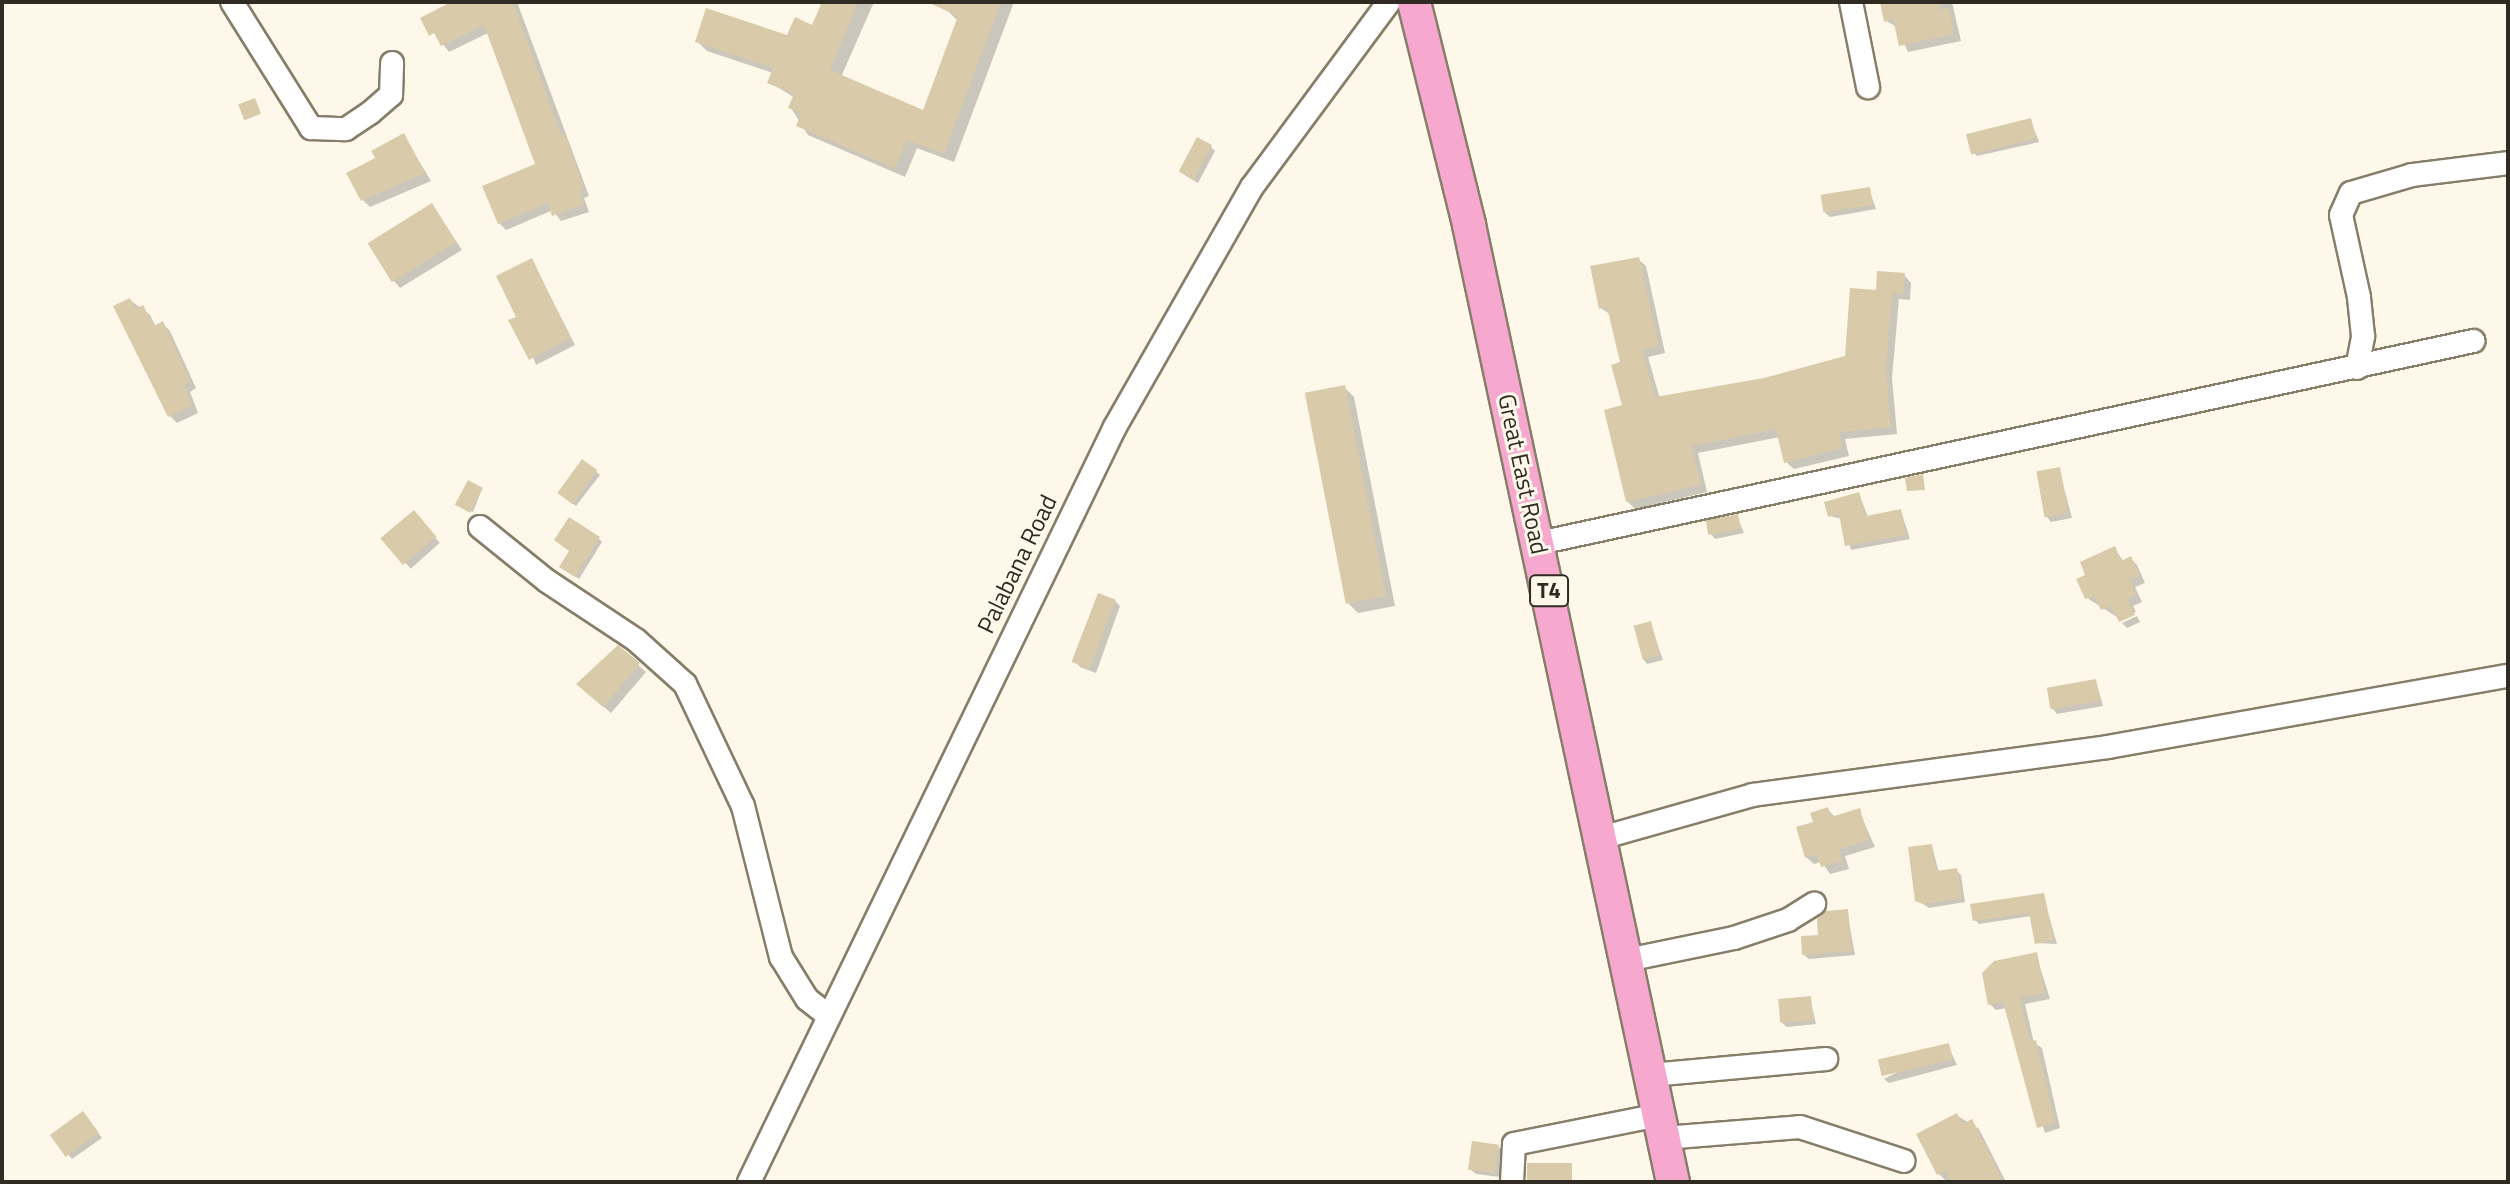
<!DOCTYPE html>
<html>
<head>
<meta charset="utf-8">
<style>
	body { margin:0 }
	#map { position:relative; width:2510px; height:1184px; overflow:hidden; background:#fef8ea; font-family:"Titillium Web",sans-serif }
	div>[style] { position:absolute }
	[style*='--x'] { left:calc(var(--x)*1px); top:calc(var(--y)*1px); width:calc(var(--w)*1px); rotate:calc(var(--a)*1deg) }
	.shadow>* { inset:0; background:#0003; transform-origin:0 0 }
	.building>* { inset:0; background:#d9cbaa; transform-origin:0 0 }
	.roads { filter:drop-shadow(2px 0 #877e69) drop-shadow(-2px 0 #877e69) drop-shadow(0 2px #877e69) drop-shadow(0 -2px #877e69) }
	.minor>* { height:22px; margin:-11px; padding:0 11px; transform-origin:11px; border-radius:11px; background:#fff }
	.highway>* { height:32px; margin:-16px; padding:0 16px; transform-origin:16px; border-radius:16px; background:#f6a8ce }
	span { translate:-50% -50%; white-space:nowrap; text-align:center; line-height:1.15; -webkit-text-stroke:6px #fef8ea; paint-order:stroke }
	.shield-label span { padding:2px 6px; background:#fef8ea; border:2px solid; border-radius:6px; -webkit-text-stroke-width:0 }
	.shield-label { font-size:22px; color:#2f2b23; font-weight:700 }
	.street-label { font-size:24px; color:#2f2b23 }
	.frame { position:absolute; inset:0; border:4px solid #2f2b23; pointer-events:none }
</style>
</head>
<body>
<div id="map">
	<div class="shadow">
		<div style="clip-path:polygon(456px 2px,517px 2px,589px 196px,584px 198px,589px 212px,561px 221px,553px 210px,506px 230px,499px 223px,538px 165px,488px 33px,449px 52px,423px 18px)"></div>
		<div style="clip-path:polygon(824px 2px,874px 2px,841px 77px,924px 112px,957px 20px,947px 10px,950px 2px,1014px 2px,954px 162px,917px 148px,905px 177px,808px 135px,791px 108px,795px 98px,769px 82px,773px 73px,707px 51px,697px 41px,788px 37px,813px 27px)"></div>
		<div style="clip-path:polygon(1882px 2px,1952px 2px,1961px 41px,1908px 52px,1897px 27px,1886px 21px)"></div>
		<div style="clip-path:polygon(2031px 121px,2039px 142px,1977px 156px,1972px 151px)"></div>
		<div style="clip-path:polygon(404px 136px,431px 181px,370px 207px,363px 200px,377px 159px)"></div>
		<div style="clip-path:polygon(1210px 146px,1215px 151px,1198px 183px,1186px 176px,1181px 171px)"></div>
		<div style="clip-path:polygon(1869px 189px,1876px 209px,1830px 217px,1825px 213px)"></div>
		<div style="clip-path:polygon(432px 205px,462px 250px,400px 288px,393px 280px)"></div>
		<div style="clip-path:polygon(1638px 259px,1646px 266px,1665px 353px,1648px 357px,1660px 399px,1765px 380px,1847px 357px,1877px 292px,1904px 275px,1911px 283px,1910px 300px,1899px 299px,1892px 378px,1897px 434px,1845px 439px,1849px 456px,1794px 469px,1786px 462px,1780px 437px,1698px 453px,1707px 492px,1635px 509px,1627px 501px,1622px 364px,1611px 315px,1601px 308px)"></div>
		<div style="clip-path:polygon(532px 260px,575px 345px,536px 365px,519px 318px)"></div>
		<div style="clip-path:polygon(130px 300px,150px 315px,156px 327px,163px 324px,170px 331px,196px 388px,190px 392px,198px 413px,177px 423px,170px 416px)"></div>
		<div style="clip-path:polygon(1344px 387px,1354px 397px,1395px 606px,1358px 613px,1348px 603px)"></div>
		<div style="clip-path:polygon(2059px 469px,2072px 518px,2051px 522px,2047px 517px)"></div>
		<div style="clip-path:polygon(595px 471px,600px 475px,576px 506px,564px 497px)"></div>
		<div style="clip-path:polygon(482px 489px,473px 512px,460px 506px)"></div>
		<div style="clip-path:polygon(1859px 494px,1868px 517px,1901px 511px,1910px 539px,1851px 550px,1842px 519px,1830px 516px)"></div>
		<div style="left:413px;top:513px;width:40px;height:39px;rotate:48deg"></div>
		<div style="clip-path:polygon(1737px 516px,1744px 533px,1715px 539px,1711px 534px)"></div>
		<div style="clip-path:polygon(598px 538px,602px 542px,579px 579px,566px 570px)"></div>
		<div style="clip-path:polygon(2114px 548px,2124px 562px,2131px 559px,2137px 565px,2145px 583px,2135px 587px,2142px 602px,2133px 606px,2136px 612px,2120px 619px,2087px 598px,2088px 576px)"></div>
		<div style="clip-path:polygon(1115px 601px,1120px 606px,1096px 673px,1080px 667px,1076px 662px)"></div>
		<div style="clip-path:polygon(2137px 616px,2140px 622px,2127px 628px,2122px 623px)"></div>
		<div style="clip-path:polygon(1650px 623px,1663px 660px,1647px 664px,1643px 659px)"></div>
		<div style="clip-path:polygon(618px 647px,646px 672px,611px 713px,586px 692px)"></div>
		<div style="clip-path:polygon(2096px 681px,2103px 706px,2057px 714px,2053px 709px)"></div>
		<div style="clip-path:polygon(1828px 810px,1835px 817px,1859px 811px,1875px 847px,1845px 856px,1849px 869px,1830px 874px,1822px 862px,1814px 864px,1806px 857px,1815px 823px)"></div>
		<div style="clip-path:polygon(1932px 846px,1939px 873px,1956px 870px,1961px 875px,1965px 902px,1929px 908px,1917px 900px)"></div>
		<div style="clip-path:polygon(2043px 895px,2057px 944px,2037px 943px,2031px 916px,1979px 924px,1975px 920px)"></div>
		<div style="clip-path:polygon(1847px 911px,1855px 955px,1809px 959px,1804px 955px)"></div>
		<div style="clip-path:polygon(2036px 954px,2050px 999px,2025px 1004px,2034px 1043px,2042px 1048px,2060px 1128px,2045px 1133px,2006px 1008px,1996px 1010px,1990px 1004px)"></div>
		<div style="clip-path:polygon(1810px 998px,1816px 1024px,1787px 1027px,1782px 1023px)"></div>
		<div style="clip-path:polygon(1948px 1045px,1957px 1065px,1889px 1083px,1884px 1079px)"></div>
		<div style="clip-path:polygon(1956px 1115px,1979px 1129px,2006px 1182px,1946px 1181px,1939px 1174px)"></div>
		<div style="clip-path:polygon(87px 1118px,102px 1138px,72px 1159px,53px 1135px)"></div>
		<div style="clip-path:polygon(1498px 1147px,1503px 1151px,1500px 1177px,1476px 1174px,1471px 1170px)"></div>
	</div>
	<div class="building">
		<div style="clip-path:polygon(451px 2px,513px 2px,561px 135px,565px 134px,584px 189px,579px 191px,584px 205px,552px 216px,548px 203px,498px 224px,482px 186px,535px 164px,484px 25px,441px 46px,434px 33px,429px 36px,420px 18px)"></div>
		<div style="clip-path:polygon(822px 2px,858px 2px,830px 70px,923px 110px,958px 16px,927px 2px,1001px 2px,944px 154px,907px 140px,895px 168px,796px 126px,801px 113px,788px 108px,794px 94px,767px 83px,773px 68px,695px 42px,706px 8px,787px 35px,795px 17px,812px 25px)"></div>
		<div style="clip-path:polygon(1880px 2px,1939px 2px,1940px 10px,1949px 8px,1954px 34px,1899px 46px,1893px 19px,1884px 22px)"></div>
		<div style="left:255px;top:98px;width:17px;height:18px;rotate:69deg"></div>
		<div style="left:2031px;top:118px;width:21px;height:67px;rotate:76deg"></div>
		<div style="clip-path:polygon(404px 133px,425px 173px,361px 201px,346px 173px,375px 158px,371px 151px)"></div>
		<div style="left:1197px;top:137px;width:17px;height:39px;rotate:28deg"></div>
		<div style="left:1870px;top:187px;width:18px;height:50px;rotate:81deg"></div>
		<div style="left:432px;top:203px;width:46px;height:76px;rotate:58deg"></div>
		<div style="clip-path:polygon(1639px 257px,1659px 346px,1642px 350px,1655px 397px,1764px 378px,1845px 356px,1850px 288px,1876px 290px,1877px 271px,1905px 273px,1903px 294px,1892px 293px,1886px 369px,1891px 427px,1839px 432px,1843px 448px,1784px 463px,1776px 429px,1691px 446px,1701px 485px,1626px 502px,1604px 410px,1622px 405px,1611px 365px,1620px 362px,1607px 307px,1599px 309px,1590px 266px)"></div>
		<div style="clip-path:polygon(532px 258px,570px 338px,529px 360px,508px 320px,516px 317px,496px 276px)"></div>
		<div style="clip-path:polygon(130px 298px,135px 309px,143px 305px,154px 326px,163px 321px,190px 381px,184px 384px,192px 405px,168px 417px,113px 306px)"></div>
		<div style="left:1345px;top:385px;width:215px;height:41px;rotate:79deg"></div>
		<div style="left:582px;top:459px;width:19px;height:42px;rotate:36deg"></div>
		<div style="left:2060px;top:467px;width:47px;height:24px;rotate:80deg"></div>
		<div style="clip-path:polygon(1923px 474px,1925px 490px,1907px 491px,1905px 478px)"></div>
		<div style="left:468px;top:480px;width:17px;height:28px;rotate:28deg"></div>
		<div style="clip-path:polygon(1859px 492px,1866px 516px,1901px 509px,1906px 535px,1845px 546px,1839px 514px,1828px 517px,1824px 502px)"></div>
		<div style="left:414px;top:510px;width:35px;height:44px;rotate:50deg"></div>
		<div style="left:1738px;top:514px;width:15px;height:33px;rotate:79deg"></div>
		<div style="clip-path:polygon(569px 517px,600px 537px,575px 577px,559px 567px,569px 551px,554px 540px)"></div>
		<div style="clip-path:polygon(2115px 546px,2121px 561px,2131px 556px,2140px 576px,2130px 580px,2136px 595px,2127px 599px,2135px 615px,2119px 622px,2111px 606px,2101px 610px,2094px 596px,2085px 599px,2076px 579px,2085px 575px,2080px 562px)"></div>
		<div style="left:1098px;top:593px;width:19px;height:74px;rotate:21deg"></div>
		<div style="left:1651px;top:621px;width:35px;height:18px;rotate:75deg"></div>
		<div style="clip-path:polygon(618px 645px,640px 663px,603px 707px,576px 684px)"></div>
		<div style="left:2096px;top:679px;width:22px;height:50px;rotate:80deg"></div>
		<div style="clip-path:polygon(1828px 807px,1831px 817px,1860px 808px,1869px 840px,1839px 849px,1843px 861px,1821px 867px,1817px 854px,1805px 858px,1796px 827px,1813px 822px,1810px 813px)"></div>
		<div style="clip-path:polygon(1932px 844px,1936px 871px,1957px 868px,1962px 898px,1923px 904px,1915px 901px,1908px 847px)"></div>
		<div style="clip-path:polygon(2044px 893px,2054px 940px,2035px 944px,2029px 913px,1973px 921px,1970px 904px)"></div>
		<div style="clip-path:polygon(1848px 909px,1852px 951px,1802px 955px,1801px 936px,1818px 935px,1817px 919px,1826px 911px)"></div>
		<div style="clip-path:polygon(2037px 952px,2045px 993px,2020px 998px,2030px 1042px,2036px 1040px,2055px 1123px,2037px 1128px,2003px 1002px,1988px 1005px,1982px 973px,1994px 961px)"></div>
		<div style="left:1811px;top:996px;width:24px;height:33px;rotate:85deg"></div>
		<div style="left:1949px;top:1043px;width:17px;height:73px;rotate:77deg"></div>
		<div style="left:83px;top:1111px;width:27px;height:41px;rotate:54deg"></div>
		<div style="clip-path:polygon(1957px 1113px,1962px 1124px,1972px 1119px,2004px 1182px,1951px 1182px,1946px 1171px,1937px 1175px,1916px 1134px)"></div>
		<div style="left:1472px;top:1141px;width:27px;height:29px;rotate:8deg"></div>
		<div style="left:1527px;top:1163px;width:45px;height:19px"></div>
	</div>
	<div class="roads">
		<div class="minor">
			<div style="--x:232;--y:2;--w:149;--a:57.9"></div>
			<div style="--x:311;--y:128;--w:35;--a:2"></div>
			<div style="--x:346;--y:129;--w:29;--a:-34"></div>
			<div style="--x:370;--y:113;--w:28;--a:-41"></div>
			<div style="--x:391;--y:95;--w:32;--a:-88"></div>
			<div style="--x:1851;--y:2;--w:87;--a:78.7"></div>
			<div style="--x:2357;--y:368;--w:33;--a:-79"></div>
			<div style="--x:2363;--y:336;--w:39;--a:-96"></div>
			<div style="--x:2359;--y:297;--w:84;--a:-102.4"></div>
			<div style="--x:2341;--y:215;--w:24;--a:-66"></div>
			<div style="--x:2351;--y:193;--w:64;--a:-16.4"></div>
			<div style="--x:2412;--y:175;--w:97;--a:-7.1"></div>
			<div style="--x:480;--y:527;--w:86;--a:38.9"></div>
			<div style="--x:547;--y:581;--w:107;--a:33.5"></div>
			<div style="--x:636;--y:640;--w:66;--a:41.9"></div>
			<div style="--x:685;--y:684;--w:135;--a:64.6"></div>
			<div style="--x:743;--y:806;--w:156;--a:75.9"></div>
			<div style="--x:781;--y:957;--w:49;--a:58.2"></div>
			<div style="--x:807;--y:999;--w:28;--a:38"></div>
			<div style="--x:1539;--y:543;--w:956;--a:-12.2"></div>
			<div style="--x:1601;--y:838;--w:158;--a:-15.8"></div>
			<div style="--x:1753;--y:795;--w:358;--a:-7.7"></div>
			<div style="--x:2108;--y:747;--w:406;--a:-10.1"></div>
			<div style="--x:1627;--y:960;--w:109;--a:-11.6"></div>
			<div style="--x:1734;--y:938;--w:57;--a:-18.4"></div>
			<div style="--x:1788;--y:920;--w:31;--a:-32"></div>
			<div style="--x:1651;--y:1075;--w:176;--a:-5.2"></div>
			<div style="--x:1664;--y:1138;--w:136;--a:-4.6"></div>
			<div style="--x:1800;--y:1127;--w:109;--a:18.1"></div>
			<div style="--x:749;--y:1182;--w:839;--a:-64.14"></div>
			<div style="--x:1115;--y:427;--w:276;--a:-60.3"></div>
			<div style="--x:1252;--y:187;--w:230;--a:-53.5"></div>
			<div style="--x:1512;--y:1182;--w:38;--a:-87"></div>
			<div style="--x:1514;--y:1144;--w:148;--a:-11.3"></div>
		</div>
		<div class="highway">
			<div style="--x:1414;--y:2;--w:230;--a:76.1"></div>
			<div style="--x:1469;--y:225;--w:979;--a:77.97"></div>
		</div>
	</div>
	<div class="shield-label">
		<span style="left:1549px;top:591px">T4</span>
	</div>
	<div class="street-label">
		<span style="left:1523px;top:474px;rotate:78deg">Great East Road</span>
		<span style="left:1017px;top:564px;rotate:-64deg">Palabana Road</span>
	</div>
	<div class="frame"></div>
</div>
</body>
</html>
